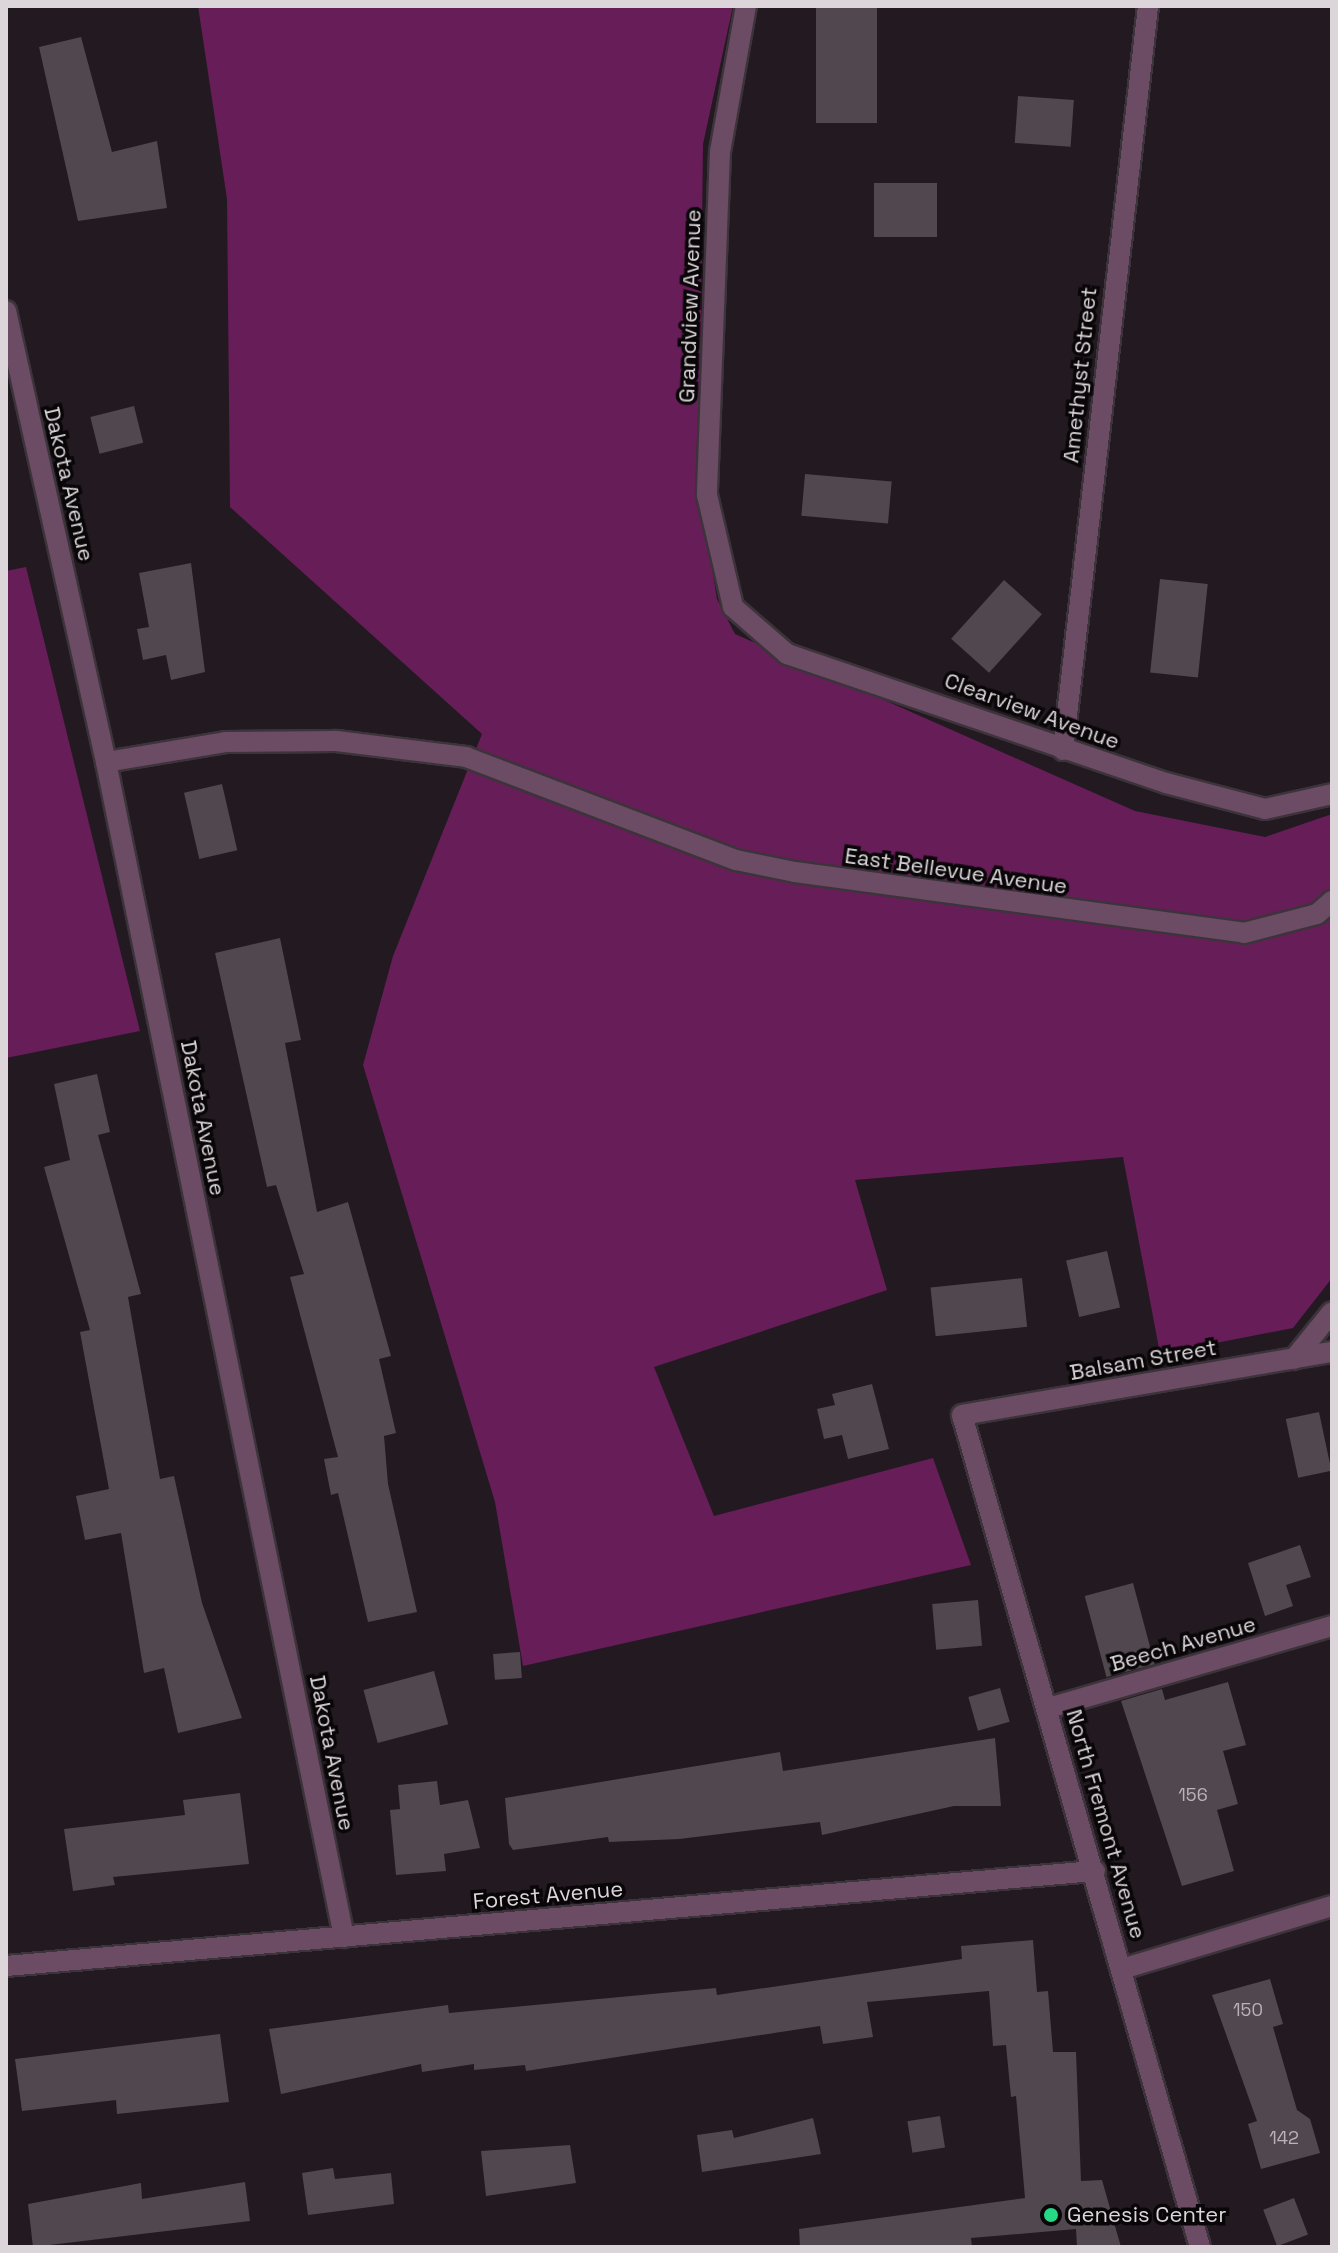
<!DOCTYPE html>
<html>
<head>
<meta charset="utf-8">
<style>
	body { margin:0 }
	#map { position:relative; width:1338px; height:2253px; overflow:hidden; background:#221a20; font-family:"Space Grotesk",sans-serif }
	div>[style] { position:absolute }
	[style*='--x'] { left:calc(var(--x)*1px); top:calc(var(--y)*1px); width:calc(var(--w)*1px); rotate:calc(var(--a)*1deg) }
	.forest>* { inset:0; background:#661d58 }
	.building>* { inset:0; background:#51474e; transform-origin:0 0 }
	.roads { filter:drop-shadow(2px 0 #3c343a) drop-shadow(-2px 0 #3c343a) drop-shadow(0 2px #3c343a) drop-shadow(0 -2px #3c343a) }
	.minor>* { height:20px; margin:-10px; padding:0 10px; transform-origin:10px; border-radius:10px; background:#6c4b64 }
	.dots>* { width:22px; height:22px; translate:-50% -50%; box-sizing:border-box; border:4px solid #090608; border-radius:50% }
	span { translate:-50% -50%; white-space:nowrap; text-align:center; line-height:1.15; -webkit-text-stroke:7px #090608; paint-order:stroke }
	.number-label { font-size:18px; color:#b9b2b7 }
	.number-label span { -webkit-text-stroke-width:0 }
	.street-label { font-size:22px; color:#dcd6da }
	.poi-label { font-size:22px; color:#dcd6da }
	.left { translate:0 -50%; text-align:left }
	.frame { position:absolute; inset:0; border:8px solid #dcd6da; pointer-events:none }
</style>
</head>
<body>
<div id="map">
	<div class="forest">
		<div style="clip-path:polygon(198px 6px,733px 6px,703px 144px,699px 488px,717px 599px,735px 634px,1135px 811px,1265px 837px,1332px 814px,1332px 1278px,1293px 1328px,1160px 1354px,1123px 1157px,855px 1180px,887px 1290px,654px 1367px,714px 1516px,933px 1458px,971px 1565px,523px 1666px,495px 1502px,363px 1065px,393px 956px,482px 734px,230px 507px,227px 199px)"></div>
		<div style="clip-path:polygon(26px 567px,140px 1031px,6px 1058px,6px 571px)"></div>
	</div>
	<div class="building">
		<div style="left:816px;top:6px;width:61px;height:117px"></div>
		<div style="clip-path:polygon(81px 37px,112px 152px,157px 141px,167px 208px,78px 221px,39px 47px)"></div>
		<div style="left:1018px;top:96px;width:56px;height:47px;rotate:4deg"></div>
		<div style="left:937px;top:183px;width:54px;height:63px;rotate:90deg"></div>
		<div style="left:134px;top:406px;width:38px;height:45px;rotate:76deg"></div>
		<div style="left:805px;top:474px;width:87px;height:42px;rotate:5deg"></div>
		<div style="clip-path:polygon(191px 563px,205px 672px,171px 680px,166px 655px,143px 660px,137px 629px,149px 627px,139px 573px)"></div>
		<div style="left:1160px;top:579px;width:48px;height:94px;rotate:6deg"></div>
		<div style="left:1004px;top:580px;width:51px;height:79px;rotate:42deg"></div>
		<div style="left:222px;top:784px;width:68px;height:39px;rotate:77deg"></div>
		<div style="clip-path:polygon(280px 938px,301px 1040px,285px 1043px,317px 1212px,348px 1202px,391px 1356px,379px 1359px,396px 1433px,384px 1436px,388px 1484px,417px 1612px,368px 1622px,338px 1493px,331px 1495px,324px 1459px,338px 1457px,290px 1277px,304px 1274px,276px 1185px,267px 1187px,215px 953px)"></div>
		<div style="clip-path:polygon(97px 1074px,110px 1132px,98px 1135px,141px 1294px,128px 1297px,160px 1479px,174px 1476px,202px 1603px,242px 1718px,178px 1733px,164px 1668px,144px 1673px,121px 1533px,85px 1540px,76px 1496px,109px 1489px,80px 1332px,90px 1330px,44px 1167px,70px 1160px,54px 1084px)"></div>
		<div style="left:1107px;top:1251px;width:58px;height:42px;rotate:77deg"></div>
		<div style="left:1022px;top:1278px;width:49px;height:92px;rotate:84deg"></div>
		<div style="clip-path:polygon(872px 1384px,889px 1449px,848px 1459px,842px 1435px,824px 1439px,817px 1409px,835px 1405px,832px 1394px)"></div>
		<div style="left:1319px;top:1412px;width:60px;height:34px;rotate:78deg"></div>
		<div style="clip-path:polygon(1300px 1545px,1311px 1577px,1286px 1585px,1293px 1606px,1265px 1616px,1248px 1563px)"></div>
		<div style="left:1133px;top:1583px;width:84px;height:50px;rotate:75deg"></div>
		<div style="left:978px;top:1600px;width:46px;height:46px;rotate:85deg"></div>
		<div style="left:520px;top:1652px;width:26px;height:27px;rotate:86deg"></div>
		<div style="left:434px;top:1671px;width:55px;height:73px;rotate:75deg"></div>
		<div style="clip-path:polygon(1228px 1682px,1246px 1745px,1223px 1751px,1238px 1804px,1217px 1810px,1234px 1871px,1182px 1886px,1121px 1701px,1162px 1689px,1165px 1700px)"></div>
		<div style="left:1000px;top:1688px;width:35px;height:33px;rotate:74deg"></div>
		<div style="clip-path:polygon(995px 1738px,1001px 1806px,954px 1806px,822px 1835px,820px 1822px,679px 1839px,609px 1842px,608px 1837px,513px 1850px,509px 1844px,505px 1798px,780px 1752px,783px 1771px)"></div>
		<div style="clip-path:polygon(437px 1781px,440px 1805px,468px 1800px,480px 1848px,444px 1854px,446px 1871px,396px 1875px,390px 1810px,400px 1809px,398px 1785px)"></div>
		<div style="clip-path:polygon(240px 1793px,249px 1864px,113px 1877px,115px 1885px,73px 1891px,64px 1829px,185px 1815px,183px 1800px)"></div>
		<div style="clip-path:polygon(1033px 1940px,1037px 1992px,1048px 1991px,1053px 2052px,1076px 2052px,1081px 2181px,1102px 2180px,1121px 2247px,1077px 2247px,1076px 2229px,971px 2238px,972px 2247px,800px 2247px,799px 2229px,1025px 2198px,1016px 2096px,1011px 2097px,1006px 2045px,993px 2046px,989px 1991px,867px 2002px,873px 2037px,823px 2044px,820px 2026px,526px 2071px,525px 2065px,474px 2070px,474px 2064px,422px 2072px,421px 2064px,281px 2094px,269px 2029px,448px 2005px,449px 2013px,716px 1988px,717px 1995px,962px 1959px,961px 1946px)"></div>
		<div style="clip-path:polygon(1270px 1979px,1283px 2024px,1273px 2027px,1297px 2110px,1310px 2119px,1320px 2153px,1261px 2169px,1248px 2124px,1257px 2121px,1212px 1995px)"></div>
		<div style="clip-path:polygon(220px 2034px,229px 2102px,117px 2114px,116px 2100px,22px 2111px,15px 2059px)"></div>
		<div style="left:940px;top:2116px;width:32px;height:33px;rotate:81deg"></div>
		<div style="clip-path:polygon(813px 2118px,821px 2154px,702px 2172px,697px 2135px,732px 2130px,734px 2138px)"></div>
		<div style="clip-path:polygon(570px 2145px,576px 2183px,486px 2196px,481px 2151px)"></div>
		<div style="clip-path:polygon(333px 2168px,335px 2179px,391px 2173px,394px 2204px,308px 2215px,302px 2173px)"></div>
		<div style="clip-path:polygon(245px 2182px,250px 2221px,33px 2247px,28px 2204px,141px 2183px,142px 2199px)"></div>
		<div style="left:1294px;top:2198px;width:39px;height:33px;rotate:69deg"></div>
	</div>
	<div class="roads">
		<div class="minor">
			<div style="--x:746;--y:6;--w:148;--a:100.1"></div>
			<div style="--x:720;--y:152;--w:343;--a:92.2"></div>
			<div style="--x:707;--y:495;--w:115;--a:76.9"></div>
			<div style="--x:733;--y:607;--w:72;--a:41"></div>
			<div style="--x:787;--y:654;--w:400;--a:18.8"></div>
			<div style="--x:1166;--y:783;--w:102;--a:14.7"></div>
			<div style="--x:1265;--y:809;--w:69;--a:-12.6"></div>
			<div style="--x:6;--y:311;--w:462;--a:77.5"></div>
			<div style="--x:106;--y:762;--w:1199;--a:78.55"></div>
			<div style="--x:1063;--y:750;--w:749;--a:-83.48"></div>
			<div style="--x:106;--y:762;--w:121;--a:-9.5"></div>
			<div style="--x:225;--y:742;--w:111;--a:-0.5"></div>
			<div style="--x:336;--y:741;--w:131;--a:7"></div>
			<div style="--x:466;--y:757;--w:289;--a:20.9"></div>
			<div style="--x:736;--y:860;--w:60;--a:11.5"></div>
			<div style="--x:795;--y:872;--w:453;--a:7.7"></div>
			<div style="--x:1244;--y:933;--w:75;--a:-14.6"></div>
			<div style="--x:1317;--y:914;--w:20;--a:-41"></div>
			<div style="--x:1294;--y:1359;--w:60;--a:-51"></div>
			<div style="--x:1048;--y:1708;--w:296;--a:-16.1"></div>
			<div style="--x:6;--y:1966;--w:1093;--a:-4.99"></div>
			<div style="--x:1122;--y:1969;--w:219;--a:-16.7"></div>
			<div style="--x:1200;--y:2247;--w:865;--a:-105.96"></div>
			<div style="--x:962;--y:1415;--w:375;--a:-9.7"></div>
		</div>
	</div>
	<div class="dots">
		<div style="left:1051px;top:2215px;background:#26d886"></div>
	</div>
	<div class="number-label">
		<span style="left:1193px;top:1795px">156</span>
		<span style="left:1248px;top:2010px">150</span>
		<span style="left:1284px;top:2138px">142</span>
	</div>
	<div class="street-label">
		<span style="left:690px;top:306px;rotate:-88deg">Grandview Avenue</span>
		<span style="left:1080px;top:375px;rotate:-84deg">Amethyst Street</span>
		<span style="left:69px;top:484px;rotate:77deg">Dakota Avenue</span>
		<span style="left:1032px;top:711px;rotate:20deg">Clearview Avenue</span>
		<span style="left:956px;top:871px;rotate:8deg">East Bellevue Avenue</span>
		<span style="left:203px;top:1118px;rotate:79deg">Dakota Avenue</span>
		<span style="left:1143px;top:1360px;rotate:-10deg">Balsam Street</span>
		<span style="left:1183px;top:1644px;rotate:-16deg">Beech Avenue</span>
		<span style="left:332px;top:1753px;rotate:79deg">Dakota Avenue</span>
		<span style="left:1106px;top:1824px;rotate:74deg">North Fremont Avenue</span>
		<span style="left:548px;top:1895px;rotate:-5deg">Forest Avenue</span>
	</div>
	<div class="poi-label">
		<span class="left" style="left:1067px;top:2215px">Genesis Center</span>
	</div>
	<div class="frame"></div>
</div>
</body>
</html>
